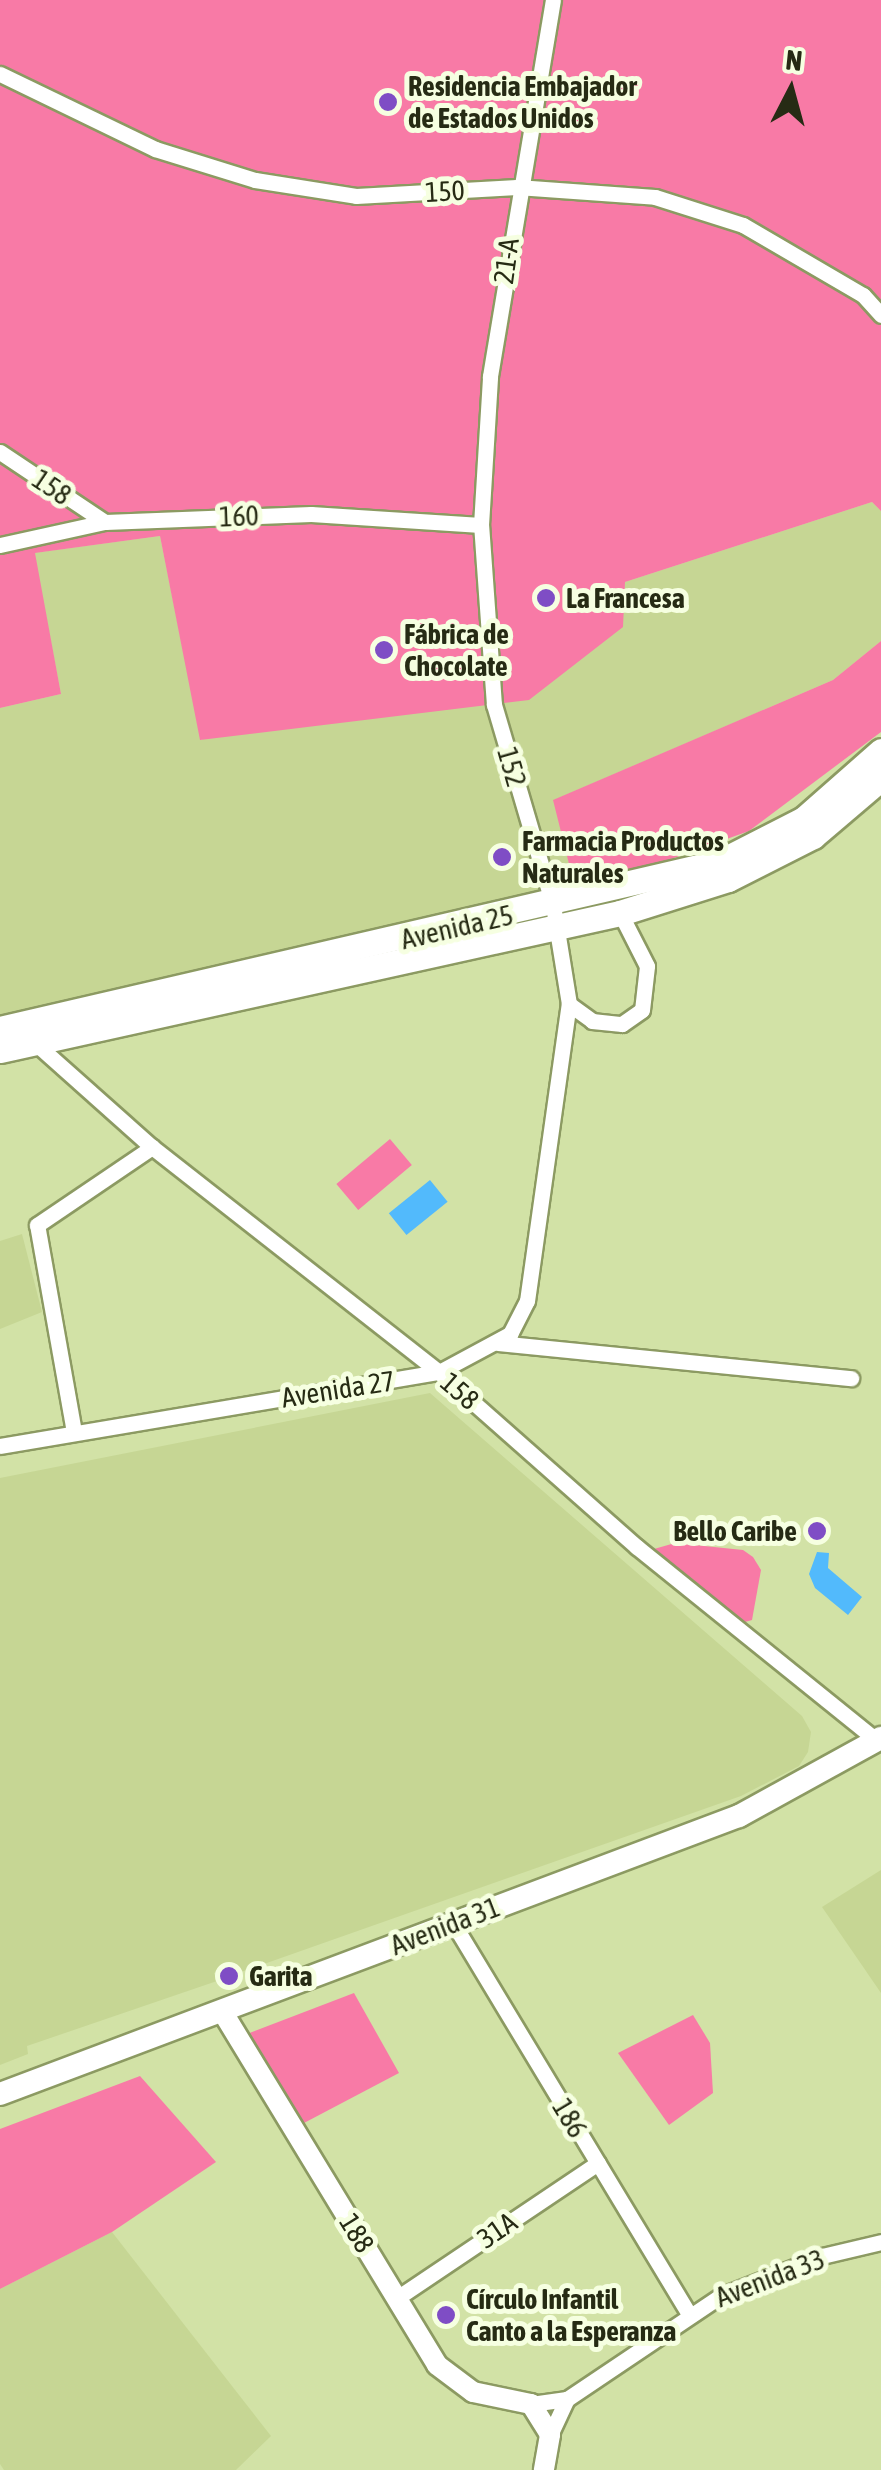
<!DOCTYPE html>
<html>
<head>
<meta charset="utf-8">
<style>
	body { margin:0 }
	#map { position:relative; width:881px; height:2470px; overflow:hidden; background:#d2e2a6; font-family:"Asap Condensed",sans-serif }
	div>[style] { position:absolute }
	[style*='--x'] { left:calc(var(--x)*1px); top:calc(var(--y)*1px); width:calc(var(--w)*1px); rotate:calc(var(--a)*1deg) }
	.built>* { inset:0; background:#c6d694 }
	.green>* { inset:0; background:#f87aa6; transform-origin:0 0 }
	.water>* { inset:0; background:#52bafc; transform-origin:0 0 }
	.roads { filter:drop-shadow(2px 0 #8c9a62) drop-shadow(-2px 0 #8c9a62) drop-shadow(0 2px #8c9a62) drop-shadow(0 -2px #8c9a62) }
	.minor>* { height:15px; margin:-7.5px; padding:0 7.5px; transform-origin:7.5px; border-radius:7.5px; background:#fff }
	.tertiary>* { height:20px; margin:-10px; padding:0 10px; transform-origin:10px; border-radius:10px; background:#fff }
	.secondary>* { height:22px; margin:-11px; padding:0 11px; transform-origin:11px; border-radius:11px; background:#fff }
	.primary>* { height:25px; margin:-12.5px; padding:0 12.5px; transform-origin:12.5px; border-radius:12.5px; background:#fff }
	.dots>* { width:28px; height:28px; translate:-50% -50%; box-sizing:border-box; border:5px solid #f6ffe1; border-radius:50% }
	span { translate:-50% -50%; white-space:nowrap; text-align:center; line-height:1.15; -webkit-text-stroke:10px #f6ffe1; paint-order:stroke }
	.poi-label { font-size:28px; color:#262b14; font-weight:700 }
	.left { translate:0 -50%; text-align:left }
	.right { translate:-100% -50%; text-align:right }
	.street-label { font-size:28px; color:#262b14 }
	.north { position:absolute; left:741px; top:40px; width:100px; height:100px; -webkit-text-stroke:8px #f6ffe1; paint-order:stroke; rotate:6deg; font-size:28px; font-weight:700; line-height:40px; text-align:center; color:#262b14 }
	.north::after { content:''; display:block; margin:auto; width:35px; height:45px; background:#262b14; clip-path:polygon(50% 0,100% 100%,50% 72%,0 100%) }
</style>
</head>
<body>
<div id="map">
	<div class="built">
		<div style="clip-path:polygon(872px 502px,881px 511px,881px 641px,833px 680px,554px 800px,574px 884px,0 1015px,0 708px,61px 694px,34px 553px,160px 536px,201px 740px,625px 582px)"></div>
		<div style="clip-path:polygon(22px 1234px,42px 1312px,0 1329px,0 1241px)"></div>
		<div style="clip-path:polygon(430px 1393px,802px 1716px,811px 1732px,808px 1752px,799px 1766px,741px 1796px,241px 1972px,237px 1964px,214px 1973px,217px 1981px,27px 2046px,28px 2054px,0 2065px,0 1478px)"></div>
		<div style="clip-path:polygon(881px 1870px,881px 1993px,822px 1907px)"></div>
		<div style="clip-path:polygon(112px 2232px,271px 2436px,236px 2470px,4px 2470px,0 2464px,0 2289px)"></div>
	</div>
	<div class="green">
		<div style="clip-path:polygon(0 0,881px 0,881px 511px,872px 502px,625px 582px,623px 627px,529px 700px,200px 740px,160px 536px,35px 553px,61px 694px,0 708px)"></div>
		<div style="clip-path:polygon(881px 641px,881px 732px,749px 831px,643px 869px,574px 884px,553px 800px,833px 680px)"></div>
		<div style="left:390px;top:1139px;width:34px;height:70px;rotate:50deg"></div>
		<div style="clip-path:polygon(675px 1543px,743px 1550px,753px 1557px,761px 1570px,752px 1620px,738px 1624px,647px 1551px)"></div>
		<div style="clip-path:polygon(354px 1993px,399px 2073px,304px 2123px,247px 2034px)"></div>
		<div style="clip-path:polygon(693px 2015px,710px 2043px,713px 2093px,669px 2125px,618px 2053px)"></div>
		<div style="clip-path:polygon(140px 2076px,216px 2162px,112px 2232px,0 2289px,0 2129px)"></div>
	</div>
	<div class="water">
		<div style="left:430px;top:1180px;width:28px;height:53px;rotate:51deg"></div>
		<div style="clip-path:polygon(817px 1552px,829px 1553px,828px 1568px,862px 1597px,848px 1615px,815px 1588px,809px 1574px)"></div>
	</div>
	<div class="roads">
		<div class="minor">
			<div style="--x:0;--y:74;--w:172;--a:25.8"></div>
			<div style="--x:155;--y:149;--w:105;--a:17.2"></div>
			<div style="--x:255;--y:180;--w:102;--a:9"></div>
			<div style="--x:356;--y:196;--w:161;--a:-3.2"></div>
			<div style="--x:517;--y:187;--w:138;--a:4.1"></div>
			<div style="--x:655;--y:197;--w:92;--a:17.7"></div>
			<div style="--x:743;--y:225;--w:139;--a:30.3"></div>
			<div style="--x:863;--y:295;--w:27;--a:48"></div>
			<div style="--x:0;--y:452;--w:126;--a:33.7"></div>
			<div style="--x:0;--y:545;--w:107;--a:-12.4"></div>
			<div style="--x:105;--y:522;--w:206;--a:-2.2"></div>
			<div style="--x:311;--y:514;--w:170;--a:3.7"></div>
			<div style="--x:569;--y:1004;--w:29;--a:36"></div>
			<div style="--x:592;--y:1021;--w:30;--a:6"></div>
			<div style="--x:622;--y:1024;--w:24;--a:-35"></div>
			<div style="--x:642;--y:1010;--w:44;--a:-83.5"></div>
			<div style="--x:647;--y:966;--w:59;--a:-117"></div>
			<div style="--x:34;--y:1042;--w:158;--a:41.7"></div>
			<div style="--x:152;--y:1147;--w:365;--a:38.1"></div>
			<div style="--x:439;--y:1372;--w:264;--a:41.5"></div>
			<div style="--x:637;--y:1547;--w:309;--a:38.9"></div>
			<div style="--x:498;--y:1343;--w:355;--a:5.7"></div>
			<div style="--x:74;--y:1432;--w:210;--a:-100.1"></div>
			<div style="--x:37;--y:1225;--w:139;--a:-34.1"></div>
			<div style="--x:0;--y:1446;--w:445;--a:-9.6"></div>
			<div style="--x:439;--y:1372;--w:81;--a:-28.2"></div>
			<div style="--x:510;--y:1334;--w:37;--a:-63"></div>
			<div style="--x:527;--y:1301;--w:300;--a:-82"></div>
			<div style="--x:569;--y:1004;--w:100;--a:-99.2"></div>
			<div style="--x:553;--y:905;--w:209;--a:-106.4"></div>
			<div style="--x:494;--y:705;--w:180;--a:-94.1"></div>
			<div style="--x:481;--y:525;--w:149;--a:-86.5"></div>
			<div style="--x:490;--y:376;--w:381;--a:-80.5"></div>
			<div style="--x:453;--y:1923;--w:454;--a:58.9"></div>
			<div style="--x:397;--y:2298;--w:242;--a:-33.9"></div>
			<div style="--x:531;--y:2404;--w:36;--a:-8"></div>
			<div style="--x:567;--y:2399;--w:184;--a:-33.9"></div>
			<div style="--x:720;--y:2296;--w:110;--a:-21.4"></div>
			<div style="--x:822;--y:2256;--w:61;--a:-13.3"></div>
			<div style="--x:550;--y:2435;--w:40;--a:-65"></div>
		</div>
		<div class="tertiary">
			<div style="--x:222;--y:2011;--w:414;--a:58.7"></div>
			<div style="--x:437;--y:2365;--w:45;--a:36.9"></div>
			<div style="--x:473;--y:2392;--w:59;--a:11.7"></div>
			<div style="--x:531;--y:2404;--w:36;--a:58"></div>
			<div style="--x:550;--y:2435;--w:36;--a:100"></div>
		</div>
		<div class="secondary">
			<div style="--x:0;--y:2094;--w:790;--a:-20.62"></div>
			<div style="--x:739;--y:1816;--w:162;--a:-28.8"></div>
		</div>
		<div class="primary">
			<div style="--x:0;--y:1029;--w:739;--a:-13.06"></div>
			<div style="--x:720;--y:862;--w:94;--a:-27.1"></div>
			<div style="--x:804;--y:819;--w:103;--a:-41.4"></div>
			<div style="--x:0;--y:1050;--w:635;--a:-12.46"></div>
			<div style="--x:620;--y:913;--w:113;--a:-17.5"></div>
			<div style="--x:728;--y:879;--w:95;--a:-26.8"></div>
			<div style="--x:813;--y:836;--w:89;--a:-40.5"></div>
		</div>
	</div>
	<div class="dots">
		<div style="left:388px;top:102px;background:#7f4dc5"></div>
		<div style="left:546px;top:598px;background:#7f4dc5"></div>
		<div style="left:384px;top:650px;background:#7f4dc5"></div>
		<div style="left:502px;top:857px;background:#7f4dc5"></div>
		<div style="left:817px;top:1531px;background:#7f4dc5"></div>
		<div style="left:229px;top:1976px;background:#7f4dc5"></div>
		<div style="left:446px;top:2315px;background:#7f4dc5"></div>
	</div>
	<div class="poi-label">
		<span class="left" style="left:408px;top:102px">Residencia Embajador<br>de Estados Unidos</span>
		<span class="left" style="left:566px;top:598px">La Francesa</span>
		<span class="left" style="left:404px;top:650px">Fábrica de<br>Chocolate</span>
		<span class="left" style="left:522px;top:857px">Farmacia Productos<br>Naturales</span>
		<span class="right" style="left:797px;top:1531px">Bello Caribe</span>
		<span class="left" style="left:249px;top:1976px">Garita</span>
		<span class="left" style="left:466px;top:2315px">Círculo Infantil<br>Canto a la Esperanza</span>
	</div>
	<div class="street-label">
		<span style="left:445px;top:191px;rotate:-3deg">150</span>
		<span style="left:506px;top:261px;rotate:-82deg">21-A</span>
		<span style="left:52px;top:487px;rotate:34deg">158</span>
		<span style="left:239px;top:516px;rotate:-2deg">160</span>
		<span style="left:512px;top:767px;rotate:74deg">152</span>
		<span style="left:457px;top:927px;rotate:-13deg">Avenida 25</span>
		<span style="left:338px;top:1389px;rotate:-9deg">Avenida 27</span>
		<span style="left:460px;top:1391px;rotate:41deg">158</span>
		<span style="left:445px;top:1926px;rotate:-21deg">Avenida 31</span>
		<span style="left:570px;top:2118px;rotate:59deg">186</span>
		<span style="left:497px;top:2230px;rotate:-34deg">31A</span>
		<span style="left:357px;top:2233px;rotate:58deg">188</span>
		<span style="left:770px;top:2278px;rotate:-21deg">Avenida 33</span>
	</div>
	<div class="north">N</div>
</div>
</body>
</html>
